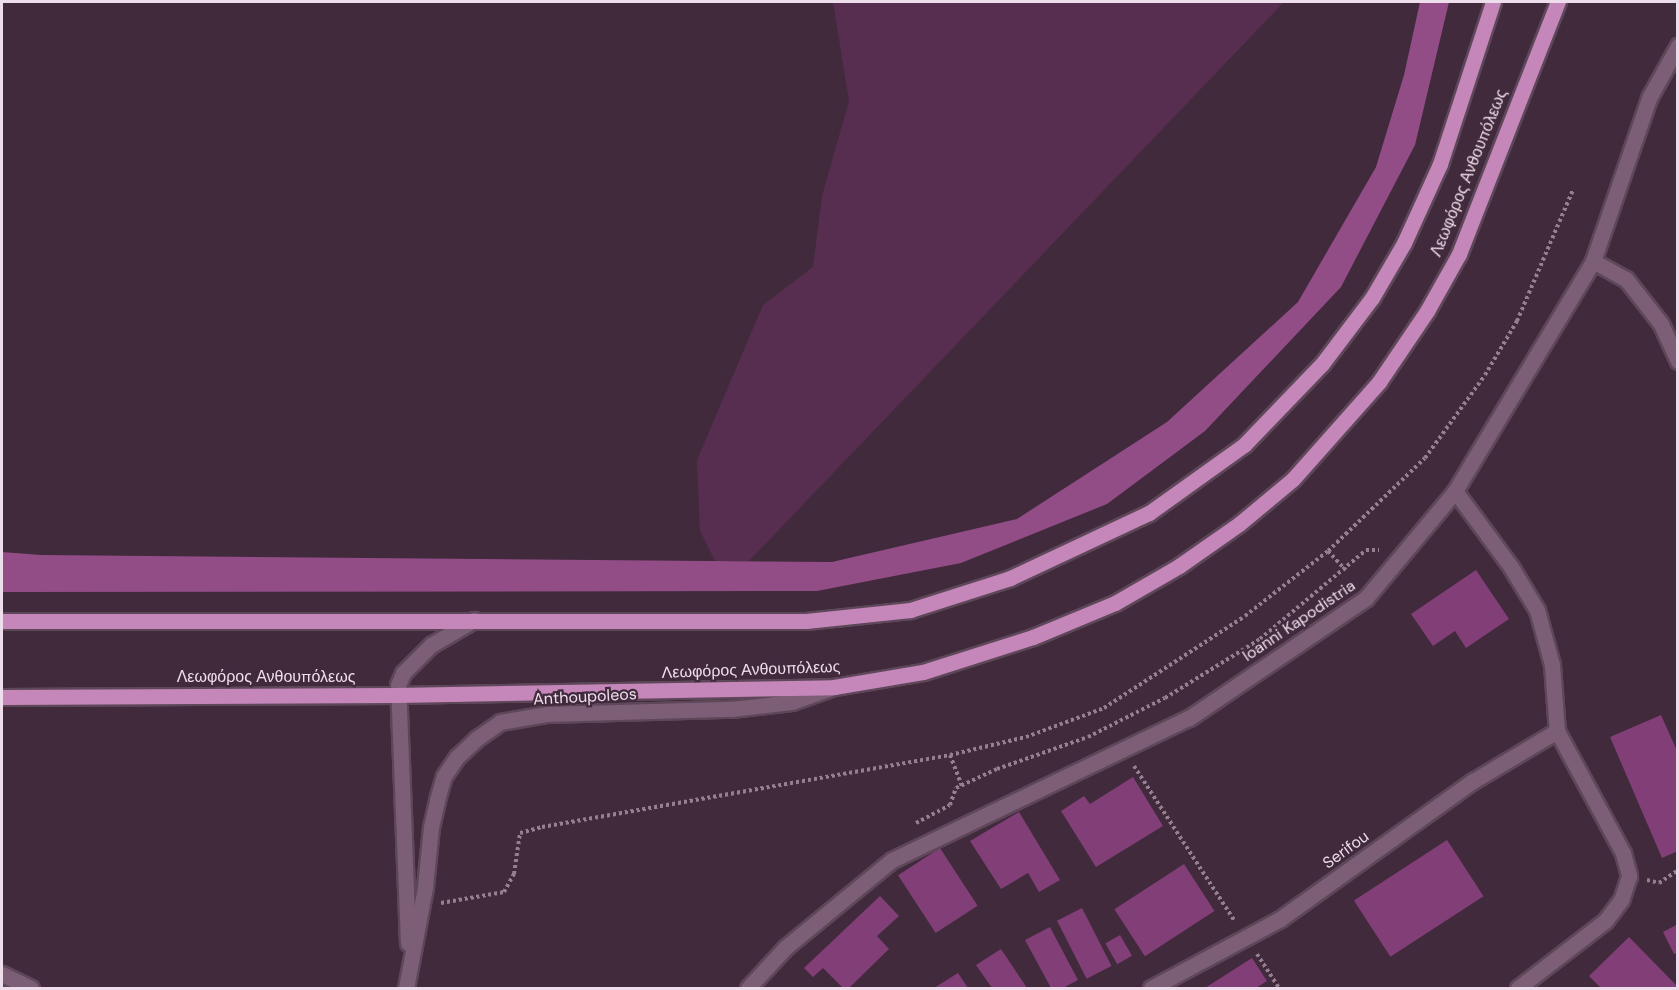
<!DOCTYPE html>
<html>
<head>
<meta charset="utf-8">
<style>
	body { margin:0 }
	#map { position:relative; width:1679px; height:990px; overflow:hidden; background:#422a3d; font-family:"DM Sans",sans-serif }
	div>[style] { position:absolute }
	[style*='--x'] { left:calc(var(--x)*1px); top:calc(var(--y)*1px); width:calc(var(--w)*1px); rotate:calc(var(--a)*1deg) }
	.green>* { inset:0; background:#572d50 }
	.forest>* { inset:0; background:#924d87 }
	.building>* { inset:0; background:#813e77; transform-origin:0 0 }
	.path>* { height:4px; margin-top:-2px; transform-origin:0; background:repeating-linear-gradient(90deg,#948090 0 3px,transparent 0 6px) }
	.roads { filter:drop-shadow(2px 0 #5e4759) drop-shadow(-2px 0 #5e4759) drop-shadow(0 2px #5e4759) drop-shadow(0 -2px #5e4759) }
	.minor>* { height:15px; margin:-7.5px; padding:0 7.5px; transform-origin:7.5px; border-radius:7.5px; background:#7d5e77 }
	.major>* { height:15px; margin:-7.5px; padding:0 7.5px; transform-origin:7.5px; border-radius:7.5px; background:#c587ba }
	span { translate:-50% -50%; white-space:nowrap; text-align:center; line-height:1.15; -webkit-text-stroke:4.5px #422a3d; paint-order:stroke }
	.street-label { font-size:16px; color:#eedeeb }
	.frame { position:absolute; inset:0; border:3px solid #eedeeb; pointer-events:none }
</style>
</head>
<body>
<div id="map">
	<div class="green">
		<div style="clip-path:polygon(833px 2px,1284px 2px,749px 561px,715px 561px,700px 531px,697px 460px,763px 305px,813px 267px,822px 196px,849px 101px)"></div>
	</div>
	<div class="forest">
		<div style="clip-path:polygon(1420px 2px,1449px 2px,1415px 145px,1341px 287px,1205px 431px,1107px 504px,961px 563px,817px 591px,2px 592px,2px 552px,41px 555px,832px 562px,1017px 519px,1167px 422px,1298px 302px,1376px 167px,1404px 75px)"></div>
	</div>
	<div class="building">
		<div style="clip-path:polygon(1476px 570px,1509px 619px,1466px 648px,1455px 631px,1433px 646px,1411px 614px)"></div>
		<div style="clip-path:polygon(1661px 715px,1678px 753px,1678px 851px,1662px 858px,1610px 737px)"></div>
		<div style="clip-path:polygon(1133px 777px,1163px 826px,1096px 867px,1061px 811px,1084px 796px,1090px 804px)"></div>
		<div style="clip-path:polygon(1019px 812px,1060px 880px,1039px 892px,1028px 873px,1001px 889px,970px 841px)"></div>
		<div style="left:1447px;top:840px;width:67px;height:111px;rotate:57deg"></div>
		<div style="left:940px;top:848px;width:69px;height:50px;rotate:57deg"></div>
		<div style="left:1184px;top:864px;width:56px;height:83px;rotate:57deg"></div>
		<div style="clip-path:polygon(880px 896px,899px 916px,877px 936px,889px 949px,849px 988px,843px 988px,823px 968px,813px 977px,804px 968px)"></div>
		<div style="left:1082px;top:908px;width:65px;height:28px;rotate:63deg"></div>
		<div style="clip-path:polygon(1678px 924px,1678px 953px,1674px 954px,1663px 932px)"></div>
		<div style="clip-path:polygon(1050px 927px,1078px 980px,1063px 988px,1051px 988px,1025px 940px)"></div>
		<div style="left:1120px;top:935px;width:24px;height:17px;rotate:60deg"></div>
		<div style="clip-path:polygon(1629px 937px,1678px 987px,1678px 988px,1601px 988px,1589px 976px)"></div>
		<div style="clip-path:polygon(1001px 949px,1027px 988px,992px 988px,976px 965px)"></div>
		<div style="clip-path:polygon(1252px 958px,1267px 981px,1256px 988px,1205px 988px)"></div>
		<div style="clip-path:polygon(958px 973px,968px 988px,934px 988px)"></div>
	</div>
	<div class="path">
		<div style="--x:1328;--y:551;--w:26;--a:47"></div>
		<div style="--x:950;--y:755;--w:78;--a:-13.3"></div>
		<div style="--x:1026;--y:737;--w:83;--a:-20.4"></div>
		<div style="--x:1104;--y:708;--w:168;--a:-33.1"></div>
		<div style="--x:1245;--y:616;--w:105;--a:-38.1"></div>
		<div style="--x:1328;--y:551;--w:134;--a:-43.8"></div>
		<div style="--x:1425;--y:458;--w:102;--a:-54.1"></div>
		<div style="--x:1485;--y:375;--w:63;--a:-59.3"></div>
		<div style="--x:1517;--y:321;--w:142;--a:-66.9"></div>
		<div style="--x:1134;--y:766;--w:184;--a:57"></div>
		<div style="--x:916;--y:823;--w:38;--a:-28"></div>
		<div style="--x:950;--y:805;--w:18;--a:-71"></div>
		<div style="--x:956;--y:788;--w:45;--a:-24.9"></div>
		<div style="--x:997;--y:769;--w:96;--a:-19.4"></div>
		<div style="--x:1088;--y:737;--w:86;--a:-26.9"></div>
		<div style="--x:1165;--y:698;--w:112;--a:-31.8"></div>
		<div style="--x:1260;--y:639;--w:138;--a:-40"></div>
		<div style="--x:1366;--y:550;--w:13;--a:0"></div>
		<div style="--x:1647;--y:880;--w:12;--a:14"></div>
		<div style="--x:1659;--y:883;--w:23;--a:-34"></div>
		<div style="--x:441;--y:903;--w:64;--a:-9.9"></div>
		<div style="--x:504;--y:892;--w:21;--a:-61"></div>
		<div style="--x:514;--y:874;--w:41;--a:-81.7"></div>
		<div style="--x:520;--y:833;--w:23;--a:-15"></div>
		<div style="--x:542;--y:827;--w:414;--a:-10"></div>
		<div style="--x:950;--y:755;--w:33;--a:69"></div>
		<div style="--x:1257;--y:954;--w:40;--a:57.1"></div>
	</div>
	<div class="roads">
		<div class="minor">
			<div style="--x:1593;--y:261;--w:172;--a:-71"></div>
			<div style="--x:1649;--y:98;--w:60;--a:-60.9"></div>
			<div style="--x:1455;--y:491;--w:94;--a:53.6"></div>
			<div style="--x:1511;--y:567;--w:50;--a:58.8"></div>
			<div style="--x:1537;--y:610;--w:57;--a:74.7"></div>
			<div style="--x:1552;--y:665;--w:66;--a:85.7"></div>
			<div style="--x:1557;--y:731;--w:139;--a:61.6"></div>
			<div style="--x:1623;--y:853;--w:24;--a:75"></div>
			<div style="--x:1629;--y:876;--w:25;--a:108"></div>
			<div style="--x:1621;--y:900;--w:26;--a:127"></div>
			<div style="--x:1605;--y:921;--w:110;--a:142.4"></div>
			<div style="--x:408;--y:943;--w:258;--a:-92.2"></div>
			<div style="--x:398;--y:685;--w:13;--a:-67"></div>
			<div style="--x:403;--y:673;--w:40;--a:-45"></div>
			<div style="--x:431;--y:645;--w:50;--a:-30.2"></div>
			<div style="--x:2;--y:974;--w:32;--a:26"></div>
			<div style="--x:406;--y:988;--w:103;--a:-79.3"></div>
			<div style="--x:425;--y:887;--w:60;--a:-84.3"></div>
			<div style="--x:431;--y:827;--w:28;--a:-77"></div>
			<div style="--x:437;--y:800;--w:25;--a:-74"></div>
			<div style="--x:444;--y:776;--w:23;--a:-56"></div>
			<div style="--x:457;--y:757;--w:26;--a:-43"></div>
			<div style="--x:476;--y:739;--w:29;--a:-35"></div>
			<div style="--x:500;--y:722;--w:48;--a:-9.7"></div>
			<div style="--x:547;--y:714;--w:184;--a:-1.6"></div>
			<div style="--x:731;--y:709;--w:61;--a:-6.5"></div>
			<div style="--x:792;--y:702;--w:41;--a:-19.7"></div>
			<div style="--x:748;--y:988;--w:56;--a:-47.2"></div>
			<div style="--x:786;--y:947;--w:137;--a:-39.4"></div>
			<div style="--x:892;--y:860;--w:329;--a:-25.6"></div>
			<div style="--x:1189;--y:718;--w:214;--a:-34.1"></div>
			<div style="--x:1366;--y:598;--w:139;--a:-50.2"></div>
			<div style="--x:1455;--y:491;--w:268;--a:-59"></div>
			<div style="--x:1593;--y:261;--w:38;--a:29"></div>
			<div style="--x:1626;--y:279;--w:57;--a:52.1"></div>
			<div style="--x:1661;--y:324;--w:41;--a:65.3"></div>
			<div style="--x:1151;--y:988;--w:146;--a:-28.1"></div>
			<div style="--x:1280;--y:919;--w:237;--a:-35.6"></div>
			<div style="--x:1473;--y:781;--w:98;--a:-30.8"></div>
		</div>
		<div class="major">
			<div style="--x:2;--y:621;--w:804;--a:0"></div>
			<div style="--x:806;--y:621;--w:105;--a:-6"></div>
			<div style="--x:910;--y:610;--w:105;--a:-17.7"></div>
			<div style="--x:1010;--y:578;--w:153;--a:-25.1"></div>
			<div style="--x:1149;--y:513;--w:117;--a:-35.6"></div>
			<div style="--x:1244;--y:445;--w:112;--a:-46.1"></div>
			<div style="--x:1322;--y:364;--w:83;--a:-52.9"></div>
			<div style="--x:1372;--y:298;--w:64;--a:-59.8"></div>
			<div style="--x:1404;--y:243;--w:87;--a:-65.5"></div>
			<div style="--x:1440;--y:164;--w:170;--a:-71.9"></div>
			<div style="--x:2;--y:697;--w:394;--a:-0.3"></div>
			<div style="--x:396;--y:695;--w:438;--a:-1"></div>
			<div style="--x:834;--y:687;--w:90;--a:-9.6"></div>
			<div style="--x:923;--y:672;--w:115;--a:-17.7"></div>
			<div style="--x:1033;--y:637;--w:89;--a:-22.5"></div>
			<div style="--x:1115;--y:603;--w:74;--a:-30"></div>
			<div style="--x:1179;--y:566;--w:73;--a:-35"></div>
			<div style="--x:1239;--y:524;--w:70;--a:-39.8"></div>
			<div style="--x:1293;--y:479;--w:130;--a:-48.4"></div>
			<div style="--x:1379;--y:382;--w:86;--a:-55.9"></div>
			<div style="--x:1427;--y:311;--w:65;--a:-60.7"></div>
			<div style="--x:1459;--y:254;--w:271;--a:-68.6"></div>
		</div>
	</div>
	<div class="street-label">
		<span style="left:1469px;top:173px;rotate:-68deg">Λεωφόρος Ανθουπόλεως</span>
		<span style="left:1299px;top:621px;rotate:-34deg">Ioanni Kapodistria</span>
		<span style="left:751px;top:670px;rotate:-2deg">Λεωφόρος Ανθουπόλεως</span>
		<span style="left:266px;top:677px">Λεωφόρος Ανθουπόλεως</span>
		<span style="left:585px;top:697px;rotate:-3deg">Anthoupoleos</span>
		<span style="left:1346px;top:850px;rotate:-36deg">Serifou</span>
	</div>
	<div class="frame"></div>
</div>
</body>
</html>
